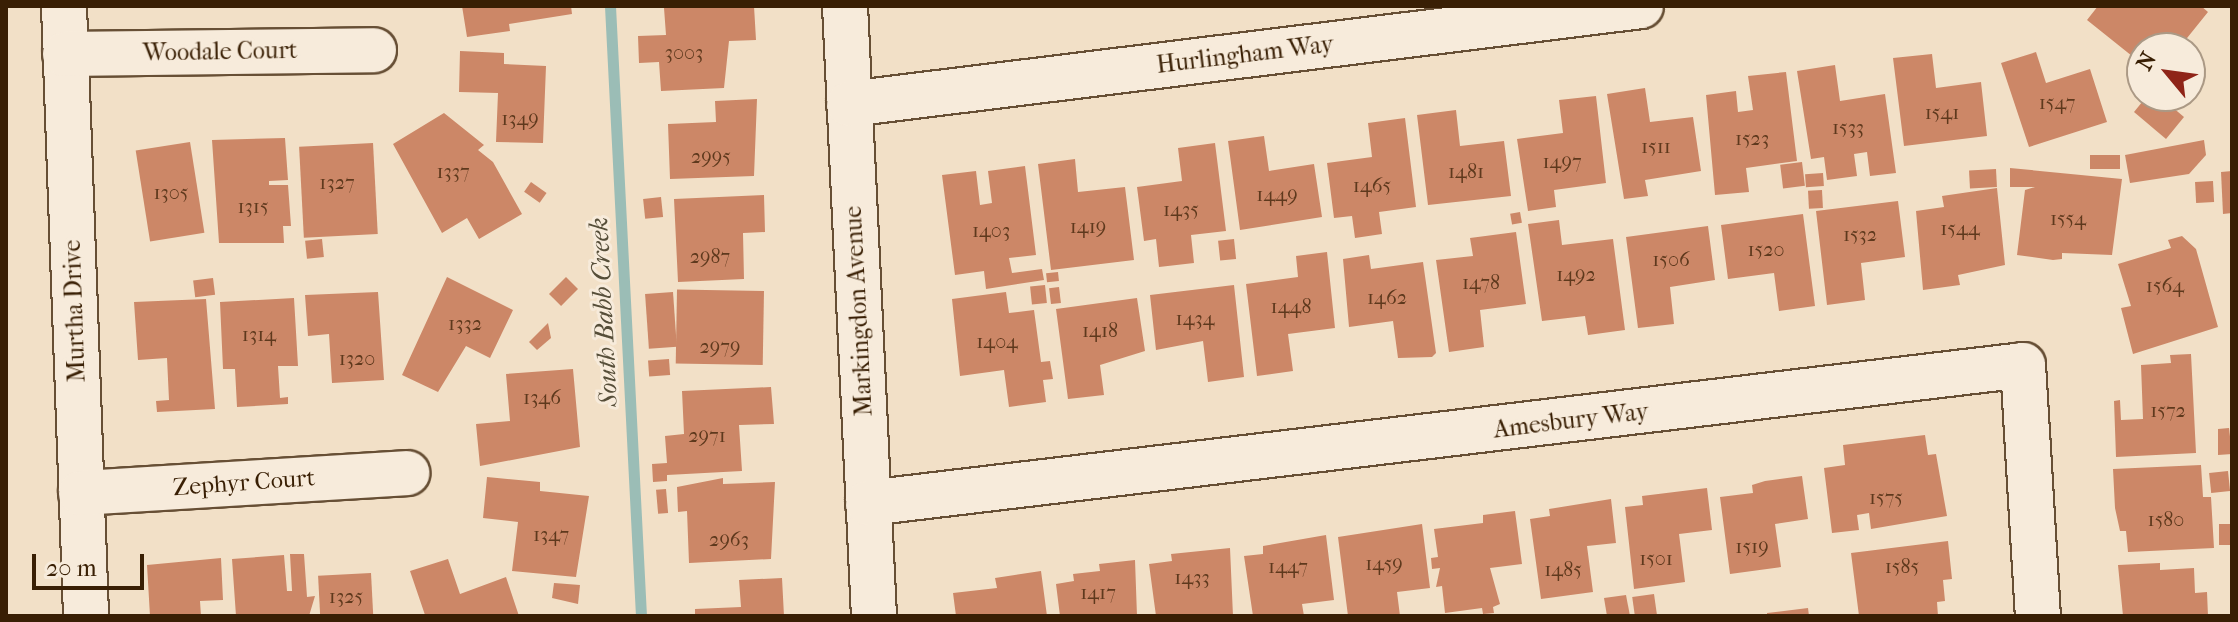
<!DOCTYPE html>
<html>
<head>
<meta charset="utf-8">
<style>
	body { margin:0 }
	#map { position:relative; width:2238px; height:622px; overflow:hidden; background:#f2e0c7; font-family:"IM FELL French Canon",serif }
	div>[style] { position:absolute }
	[style*='--x'] { left:calc(var(--x)*1px); top:calc(var(--y)*1px); width:calc(var(--w)*1px); rotate:calc(var(--a)*1deg) }
	.stream>* { height:11px; margin:-5.5px; padding:0 5.5px; transform-origin:5.5px; border-radius:5.5px; background:#9bbdb6 }
	.building>* { inset:0; background:#cc8767; transform-origin:0 0 }
	.roads { filter:drop-shadow(2px 0 #674f35) drop-shadow(-2px 0 #674f35) drop-shadow(0 2px #674f35) drop-shadow(0 -2px #674f35) }
	.minor>* { height:44px; margin:-22px; padding:0 22px; transform-origin:22px; border-radius:22px; background:#f7ebdb }
	span { translate:-50% -50%; white-space:nowrap; text-align:center; line-height:1.15; -webkit-text-stroke:6px #f7ebdb; paint-order:stroke }
	.number-label { font-size:20px; color:#5e391d }
	.number-label span { -webkit-text-stroke-width:0 }
	.street-label { font-size:24px; color:#391f04 }
	.water-label { font-size:26px; color:#564e39; font-style:italic }
	.frame { position:absolute; inset:0; border:8px solid #391f04; pointer-events:none }
	.north { position:absolute; left:2126px; top:32px; width:80px; height:80px; box-sizing:border-box; background:#f7ebdb; border:2px solid #ab9985; border-radius:50%; rotate:299deg; font-size:22px; font-weight:700; line-height:32px; text-align:center; color:#391f04 }
	.north::after { content:''; display:block; margin:auto; width:28px; height:36px; background:#8f2418; clip-path:polygon(50% 0,100% 100%,50% 72%,0 100%) }
	.scale { position:absolute; left:32px; top:554px; width:112px; height:36px; box-sizing:border-box; border:4px solid #391f04; border-top:0; padding-left:10px; font-size:24px; line-height:28px; white-space:nowrap; color:#391f04; -webkit-text-stroke:6px #f7ebdb; paint-order:stroke }
</style>
</head>
<body>
<div id="map">
	<div class="stream">
		<div style="--x:610;--y:6;--w:611;--a:87.09"></div>
	</div>
	<div class="building">
		<div style="clip-path:polygon(462px 6px,571px 6px,572px 14px,509px 24px,510px 31px,467px 37px)"></div>
		<div style="clip-path:polygon(754px 6px,756px 40px,729px 41px,724px 88px,661px 91px,659px 62px,639px 63px,638px 36px,666px 35px,664px 8px)"></div>
		<div style="clip-path:polygon(2098px 6px,2201px 6px,2208px 12px,2179px 48px,2142px 48px,2142px 64px,2087px 20px)"></div>
		<div style="clip-path:polygon(460px 51px,504px 53px,504px 64px,546px 66px,543px 143px,496px 142px,498px 93px,459px 92px)"></div>
		<div style="clip-path:polygon(2036px 52px,2046px 83px,2090px 69px,2107px 122px,2029px 147px,2001px 63px)"></div>
		<div style="clip-path:polygon(1932px 54px,1936px 88px,1981px 82px,1987px 136px,1904px 146px,1893px 58px)"></div>
		<div style="clip-path:polygon(1835px 65px,1840px 101px,1885px 94px,1896px 173px,1870px 176px,1867px 152px,1854px 154px,1857px 176px,1827px 180px,1824px 157px,1811px 159px,1797px 71px)"></div>
		<div style="clip-path:polygon(1786px 72px,1797px 161px,1746px 168px,1749px 192px,1715px 195px,1706px 95px,1736px 91px,1738px 112px,1753px 110px,1748px 76px)"></div>
		<div style="clip-path:polygon(1645px 88px,1650px 122px,1693px 117px,1701px 171px,1645px 180px,1648px 196px,1624px 199px,1607px 94px)"></div>
		<div style="clip-path:polygon(1596px 96px,1606px 183px,1554px 190px,1556px 207px,1528px 211px,1517px 139px,1563px 133px,1559px 100px)"></div>
		<div style="clip-path:polygon(2147px 96px,2159px 96px,2184px 117px,2166px 139px,2134px 112px)"></div>
		<div style="clip-path:polygon(757px 99px,754px 176px,670px 179px,668px 124px,716px 122px,715px 101px)"></div>
		<div style="clip-path:polygon(1456px 110px,1460px 146px,1504px 141px,1511px 196px,1428px 205px,1417px 115px)"></div>
		<div style="clip-path:polygon(444px 113px,484px 145px,478px 150px,493px 162px,522px 214px,479px 239px,467px 218px,442px 233px,393px 144px)"></div>
		<div style="clip-path:polygon(1405px 118px,1416px 207px,1379px 212px,1382px 234px,1355px 238px,1352px 216px,1334px 218px,1327px 163px,1372px 157px,1368px 123px)"></div>
		<div style="clip-path:polygon(1264px 136px,1269px 171px,1314px 164px,1322px 217px,1240px 230px,1228px 141px)"></div>
		<div style="clip-path:polygon(285px 138px,288px 180px,269px 181px,269px 185px,288px 185px,291px 226px,283px 226px,284px 243px,219px 243px,212px 140px)"></div>
		<div style="clip-path:polygon(2204px 140px,2206px 155px,2189px 174px,2130px 183px,2125px 155px)"></div>
		<div style="left:190px;top:142px;width:92px;height:55px;rotate:81deg"></div>
		<div style="left:373px;top:143px;width:91px;height:74px;rotate:87deg"></div>
		<div style="clip-path:polygon(1215px 143px,1226px 231px,1191px 235px,1194px 263px,1159px 267px,1156px 239px,1144px 241px,1137px 187px,1182px 181px,1178px 148px)"></div>
		<div style="left:2090px;top:155px;width:30px;height:14px"></div>
		<div style="clip-path:polygon(1075px 159px,1078px 192px,1125px 187px,1134px 260px,1051px 270px,1038px 164px)"></div>
		<div style="left:1802px;top:162px;width:24px;height:22px;rotate:83deg"></div>
		<div style="clip-path:polygon(1025px 166px,1036px 255px,1009px 258px,1012px 273px,1042px 269px,1044px 280px,986px 289px,984px 271px,955px 275px,942px 175px,976px 171px,980px 205px,992px 203px,988px 171px)"></div>
		<div style="clip-path:polygon(2010px 168px,2122px 179px,2112px 255px,2062px 253px,2062px 259px,2053px 260px,2017px 255px,2025px 190px,2035px 187px,2010px 187px)"></div>
		<div style="left:1996px;top:169px;width:18px;height:27px;rotate:87deg"></div>
		<div style="clip-path:polygon(2232px 171px,2232px 213px,2223px 214px,2221px 172px)"></div>
		<div style="left:1823px;top:173px;width:13px;height:18px;rotate:86deg"></div>
		<div style="left:2213px;top:181px;width:21px;height:18px;rotate:87deg"></div>
		<div style="left:531px;top:182px;width:19px;height:12px;rotate:35deg"></div>
		<div style="clip-path:polygon(1997px 188px,2005px 265px,1958px 275px,1960px 285px,1923px 290px,1916px 211px,1944px 207px,1942px 196px)"></div>
		<div style="left:1822px;top:190px;width:18px;height:14px;rotate:87deg"></div>
		<div style="clip-path:polygon(764px 195px,765px 232px,743px 233px,744px 279px,678px 282px,674px 199px)"></div>
		<div style="left:661px;top:197px;width:20px;height:18px;rotate:84deg"></div>
		<div style="clip-path:polygon(1898px 201px,1905px 257px,1861px 263px,1865px 300px,1827px 305px,1816px 211px)"></div>
		<div style="left:1520px;top:212px;width:11px;height:10px;rotate:80deg"></div>
		<div style="clip-path:polygon(1803px 214px,1815px 306px,1779px 311px,1774px 273px,1728px 279px,1721px 225px)"></div>
		<div style="clip-path:polygon(1559px 220px,1562px 245px,1613px 239px,1625px 330px,1588px 335px,1585px 316px,1542px 321px,1528px 224px)"></div>
		<div style="clip-path:polygon(1708px 226px,1715px 280px,1670px 287px,1674px 324px,1638px 328px,1626px 237px)"></div>
		<div style="clip-path:polygon(1516px 232px,1526px 304px,1480px 310px,1484px 347px,1449px 352px,1436px 260px,1473px 256px,1470px 238px)"></div>
		<div style="clip-path:polygon(2182px 236px,2196px 249px,2218px 327px,2133px 354px,2121px 308px,2131px 306px,2118px 264px,2171px 248px,2168px 240px)"></div>
		<div style="left:322px;top:239px;width:18px;height:17px;rotate:84deg"></div>
		<div style="left:1234px;top:239px;width:20px;height:16px;rotate:84deg"></div>
		<div style="clip-path:polygon(1327px 252px,1335px 328px,1288px 334px,1293px 371px,1257px 376px,1246px 284px,1298px 277px,1296px 256px)"></div>
		<div style="clip-path:polygon(1369px 255px,1371px 269px,1423px 262px,1436px 353px,1432px 357px,1398px 358px,1393px 321px,1349px 327px,1343px 259px)"></div>
		<div style="left:1058px;top:272px;width:9px;height:12px;rotate:84deg"></div>
		<div style="clip-path:polygon(447px 277px,513px 310px,490px 358px,466px 346px,438px 392px,402px 375px)"></div>
		<div style="left:566px;top:277px;width:17px;height:24px;rotate:45deg"></div>
		<div style="left:213px;top:278px;width:17px;height:20px;rotate:83deg"></div>
		<div style="left:1045px;top:285px;width:18px;height:15px;rotate:84deg"></div>
		<div style="clip-path:polygon(1234px 285px,1244px 377px,1208px 382px,1203px 341px,1156px 350px,1150px 295px)"></div>
		<div style="left:1059px;top:287px;width:16px;height:10px;rotate:83deg"></div>
		<div style="left:764px;top:291px;width:74px;height:87px;rotate:91deg"></div>
		<div style="clip-path:polygon(378px 292px,384px 380px,332px 383px,329px 334px,308px 336px,305px 295px)"></div>
		<div style="left:673px;top:292px;width:55px;height:28px;rotate:86deg"></div>
		<div style="clip-path:polygon(1006px 292px,1009px 313px,1034px 310px,1041px 362px,1050px 361px,1053px 379px,1043px 380px,1046px 402px,1009px 407px,1004px 370px,960px 376px,952px 299px)"></div>
		<div style="clip-path:polygon(294px 298px,298px 366px,278px 366px,280px 398px,288px 397px,288px 404px,237px 407px,235px 369px,223px 369px,220px 302px)"></div>
		<div style="clip-path:polygon(1137px 298px,1145px 351px,1100px 365px,1104px 395px,1068px 399px,1056px 309px)"></div>
		<div style="clip-path:polygon(206px 299px,215px 409px,157px 412px,156px 401px,169px 400px,167px 358px,138px 360px,134px 302px)"></div>
		<div style="clip-path:polygon(548px 323px,551px 338px,537px 350px,529px 342px)"></div>
		<div style="clip-path:polygon(2191px 354px,2196px 453px,2116px 457px,2114px 401px,2120px 400px,2121px 420px,2143px 419px,2141px 365px,2171px 363px,2170px 355px)"></div>
		<div style="left:669px;top:359px;width:16px;height:21px;rotate:86deg"></div>
		<div style="clip-path:polygon(573px 369px,580px 447px,480px 466px,476px 424px,510px 421px,506px 374px)"></div>
		<div style="clip-path:polygon(771px 387px,774px 424px,739px 425px,742px 471px,667px 475px,667px 481px,653px 482px,652px 464px,667px 463px,665px 436px,684px 434px,682px 391px)"></div>
		<div style="clip-path:polygon(2229px 428px,2232px 454px,2218px 455px,2218px 429px)"></div>
		<div style="clip-path:polygon(1925px 435px,1928px 455px,1936px 454px,1947px 516px,1871px 529px,1869px 513px,1857px 515px,1859px 530px,1832px 533px,1824px 468px,1845px 465px,1843px 445px)"></div>
		<div style="clip-path:polygon(2201px 465px,2203px 497px,2211px 497px,2214px 548px,2128px 552px,2126px 531px,2120px 531px,2115px 508px,2113px 469px)"></div>
		<div style="left:2228px;top:471px;width:20px;height:19px;rotate:84deg"></div>
		<div style="clip-path:polygon(1802px 476px,1808px 519px,1775px 524px,1781px 567px,1730px 574px,1720px 497px,1753px 493px,1752px 485px,1765px 481px)"></div>
		<div style="clip-path:polygon(487px 477px,540px 482px,540px 491px,589px 496px,576px 577px,512px 571px,518px 522px,483px 518px)"></div>
		<div style="clip-path:polygon(723px 478px,723px 484px,775px 482px,771px 559px,689px 563px,687px 511px,678px 512px,677px 487px)"></div>
		<div style="clip-path:polygon(1707px 488px,1712px 530px,1679px 534px,1685px 582px,1634px 589px,1625px 507px,1643px 505px,1642px 496px)"></div>
		<div style="left:666px;top:489px;width:24px;height:10px;rotate:85deg"></div>
		<div style="clip-path:polygon(1611px 499px,1616px 543px,1587px 546px,1593px 592px,1541px 599px,1530px 519px,1550px 516px,1549px 509px)"></div>
		<div style="clip-path:polygon(1515px 511px,1522px 564px,1490px 568px,1500px 604px,1493px 607px,1494px 613px,1483px 614px,1482px 608px,1445px 613px,1442px 586px,1436px 587px,1440px 568px,1432px 569px,1431px 558px,1438px 557px,1434px 529px,1483px 523px,1483px 515px)"></div>
		<div style="clip-path:polygon(1422px 524px,1430px 588px,1397px 592px,1400px 616px,1348px 616px,1338px 537px)"></div>
		<div style="left:2219px;top:524px;width:11px;height:21px"></div>
		<div style="clip-path:polygon(1326px 535px,1334px 600px,1302px 604px,1304px 616px,1253px 616px,1244px 556px,1263px 554px,1263px 546px)"></div>
		<div style="clip-path:polygon(1948px 541px,1952px 579px,1943px 580px,1945px 601px,1937px 602px,1938px 616px,1859px 616px,1851px 553px)"></div>
		<div style="clip-path:polygon(1230px 548px,1233px 616px,1156px 616px,1149px 564px,1172px 561px,1171px 554px)"></div>
		<div style="clip-path:polygon(290px 554px,304px 554px,307px 597px,315px 596px,309px 616px,236px 616px,232px 559px,284px 555px,287px 591px,292px 591px)"></div>
		<div style="clip-path:polygon(221px 558px,223px 600px,200px 601px,201px 616px,150px 616px,147px 565px)"></div>
		<div style="clip-path:polygon(448px 559px,460px 594px,506px 577px,519px 616px,425px 615px,410px 571px)"></div>
		<div style="clip-path:polygon(1135px 560px,1137px 616px,1060px 616px,1056px 584px,1074px 581px,1073px 574px,1100px 571px,1099px 564px)"></div>
		<div style="clip-path:polygon(2160px 563px,2160px 570px,2194px 568px,2195px 593px,2207px 592px,2208px 616px,2123px 616px,2118px 565px)"></div>
		<div style="clip-path:polygon(1041px 571px,1047px 616px,956px 616px,953px 593px,997px 588px,995px 578px)"></div>
		<div style="left:371px;top:573px;width:43px;height:53px;rotate:87deg"></div>
		<div style="clip-path:polygon(782px 578px,784px 616px,695px 616px,695px 609px,741px 607px,739px 580px)"></div>
		<div style="clip-path:polygon(554px 583px,580px 585px,578px 604px,552px 598px)"></div>
		<div style="left:1654px;top:594px;width:21px;height:22px;rotate:82deg"></div>
		<div style="clip-path:polygon(1626px 595px,1630px 616px,1607px 616px,1604px 598px)"></div>
		<div style="clip-path:polygon(1808px 608px,1809px 616px,1767px 616px,1767px 613px)"></div>
	</div>
	<div class="roads">
		<div class="minor">
			<div style="--x:64;--y:6;--w:610;--a:87.93"></div>
			<div style="--x:845;--y:6;--w:611;--a:87.28"></div>
			<div style="--x:65;--y:54;--w:309;--a:-0.7"></div>
			<div style="--x:849;--y:104;--w:798;--a:-7.05"></div>
			<div style="--x:81;--y:493;--w:327;--a:-3.5"></div>
			<div style="--x:868;--y:503;--w:1163;--a:-6.81"></div>
			<div style="--x:2023;--y:365;--w:251;--a:86.6"></div>
		</div>
	</div>
	<div class="number-label">
		<span style="left:684px;top:52px">3003</span>
		<span style="left:2057px;top:102px">1547</span>
		<span style="left:1942px;top:112px">1541</span>
		<span style="left:520px;top:118px">1349</span>
		<span style="left:1848px;top:127px">1533</span>
		<span style="left:1752px;top:138px">1523</span>
		<span style="left:1656px;top:146px">1511</span>
		<span style="left:711px;top:156px">2995</span>
		<span style="left:1562px;top:161px">1497</span>
		<span style="left:453px;top:171px">1337</span>
		<span style="left:1466px;top:171px">1481</span>
		<span style="left:337px;top:182px">1327</span>
		<span style="left:1372px;top:185px">1465</span>
		<span style="left:171px;top:192px">1305</span>
		<span style="left:1277px;top:194px">1449</span>
		<span style="left:253px;top:206px">1315</span>
		<span style="left:1181px;top:209px">1435</span>
		<span style="left:2068px;top:218px">1554</span>
		<span style="left:1088px;top:226px">1419</span>
		<span style="left:1960px;top:228px">1544</span>
		<span style="left:991px;top:230px">1403</span>
		<span style="left:1860px;top:234px">1532</span>
		<span style="left:1766px;top:249px">1520</span>
		<span style="left:710px;top:256px">2987</span>
		<span style="left:1671px;top:259px">1506</span>
		<span style="left:1576px;top:274px">1492</span>
		<span style="left:1481px;top:282px">1478</span>
		<span style="left:2165px;top:285px">1564</span>
		<span style="left:1387px;top:297px">1462</span>
		<span style="left:1291px;top:306px">1448</span>
		<span style="left:1195px;top:318px">1434</span>
		<span style="left:465px;top:323px">1332</span>
		<span style="left:1100px;top:330px">1418</span>
		<span style="left:259px;top:334px">1314</span>
		<span style="left:997px;top:341px">1404</span>
		<span style="left:720px;top:346px">2979</span>
		<span style="left:357px;top:358px">1320</span>
		<span style="left:542px;top:397px">1346</span>
		<span style="left:2168px;top:410px">1572</span>
		<span style="left:707px;top:435px">2971</span>
		<span style="left:1886px;top:497px">1575</span>
		<span style="left:2166px;top:519px">1580</span>
		<span style="left:551px;top:534px">1347</span>
		<span style="left:729px;top:539px">2963</span>
		<span style="left:1752px;top:546px">1519</span>
		<span style="left:1656px;top:558px">1501</span>
		<span style="left:1384px;top:563px">1459</span>
		<span style="left:1288px;top:566px">1447</span>
		<span style="left:1902px;top:566px">1585</span>
		<span style="left:1563px;top:569px">1485</span>
		<span style="left:1192px;top:577px">1433</span>
		<span style="left:1098px;top:592px">1417</span>
		<span style="left:346px;top:596px">1325</span>
	</div>
	<div class="street-label">
		<span style="left:220px;top:52px;rotate:-1deg">Woodale Court</span>
		<span style="left:1245px;top:55px;rotate:-7deg">Hurlingham Way</span>
		<span style="left:75px;top:311px;rotate:-92deg">Murtha Drive</span>
		<span style="left:859px;top:311px;rotate:-93deg">Markingdon Avenue</span>
		<span style="left:1571px;top:421px;rotate:-7deg">Amesbury Way</span>
		<span style="left:244px;top:483px;rotate:-4deg">Zephyr Court</span>
	</div>
	<div class="water-label">
		<span style="left:604px;top:312px;rotate:-93deg">South Babb Creek</span>
	</div>
	<div class="frame"></div>
	<div class="north">N</div>
	<div class="scale">20 m</div>
</div>
</body>
</html>
